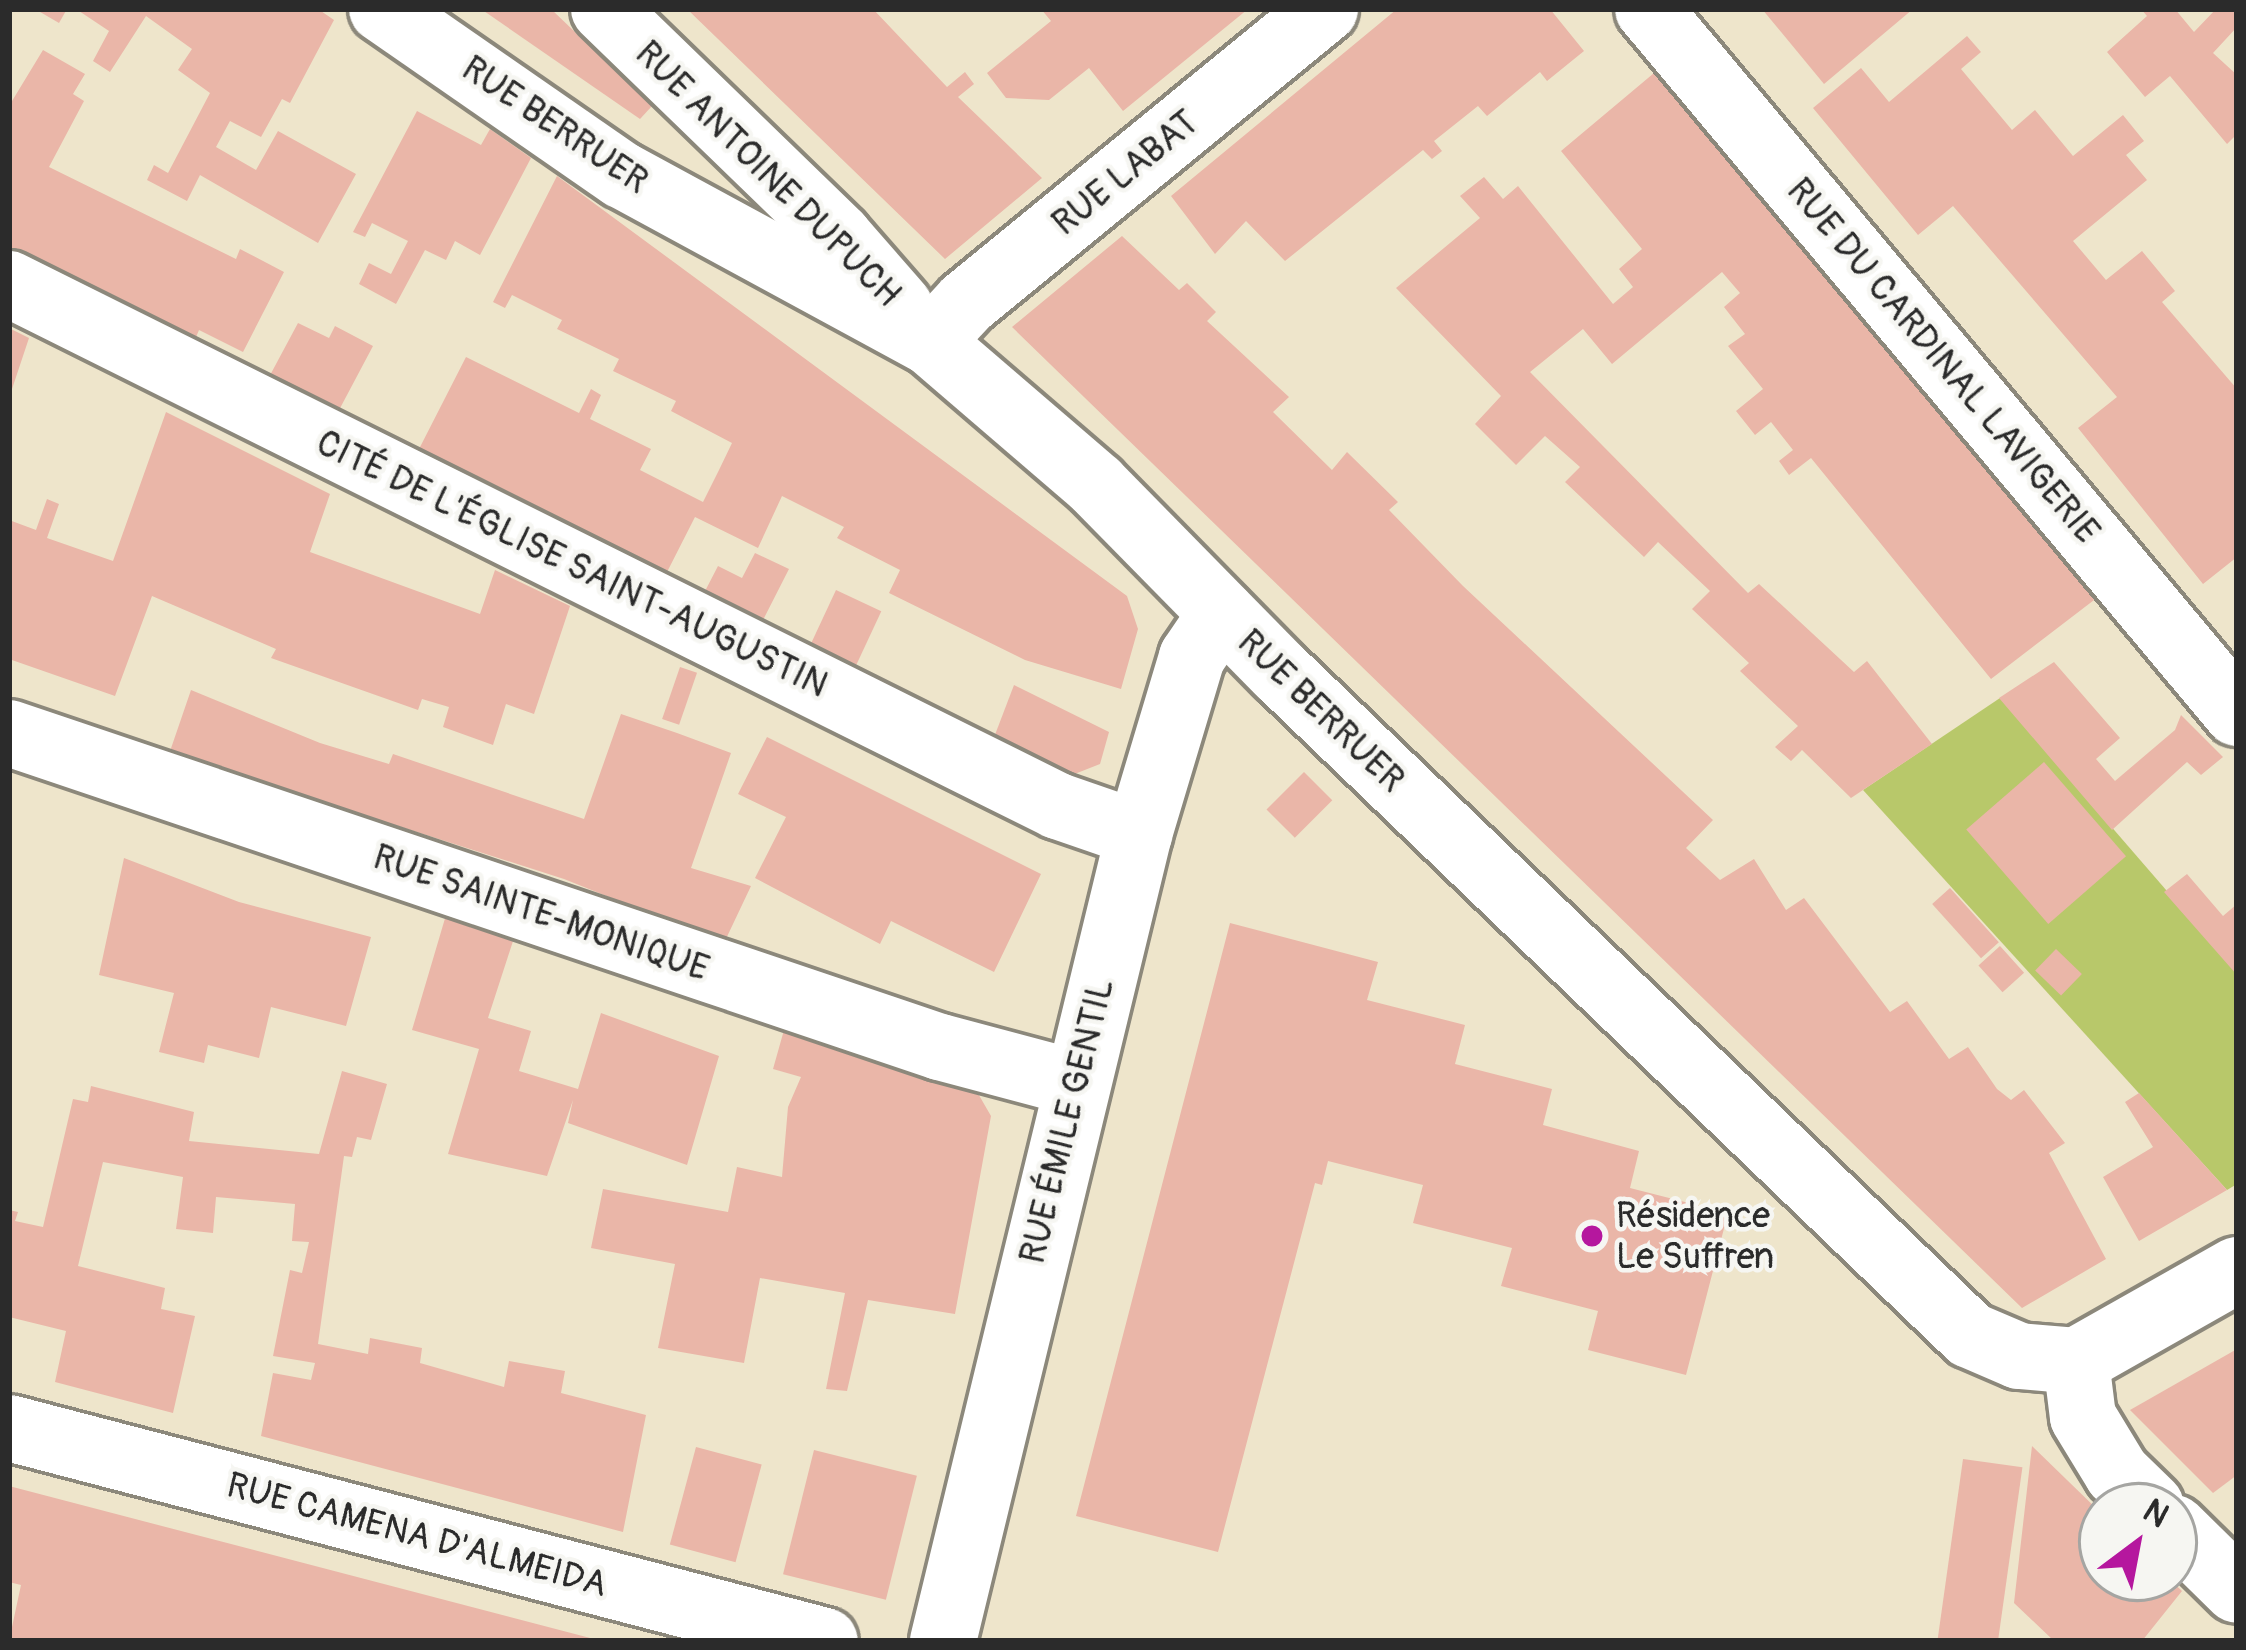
<!DOCTYPE html>
<html>
<head>
<meta charset="utf-8">
<style>
	body { margin:0 }
	#map { position:relative; width:2246px; height:1650px; overflow:hidden; background:#eee5cb; font-family:Pangolin,sans-serif }
	div>[style] { position:absolute }
	[style*='--x'] { left:calc(var(--x)*1px); top:calc(var(--y)*1px); width:calc(var(--w)*1px); rotate:calc(var(--a)*1deg) }
	.green>* { inset:0; background:#b8c86a }
	.building>* { inset:0; background:#eab6a8; transform-origin:0 0 }
	.roads { filter:drop-shadow(3px 0 #8c887b) drop-shadow(-3px 0 #8c887b) drop-shadow(0 3px #8c887b) drop-shadow(0 -3px #8c887b) }
	.minor>* { height:66px; margin:-33px; padding:0 33px; transform-origin:33px; border-radius:33px; background:#fff }
	.dots>* { width:33px; height:33px; translate:-50% -50%; box-sizing:border-box; border:6px solid #f6f6f2; border-radius:50% }
	span { translate:-50% -50%; white-space:nowrap; text-align:center; line-height:1.15; -webkit-text-stroke:9px #f6f6f2; paint-order:stroke }
	.street-label { font-size:36px; color:#2b2b2b }
	.poi-label { font-size:36px; color:#2b2b2b }
	.left { translate:0 -50%; text-align:left }
	.frame { position:absolute; inset:0; border:12px solid #2b2b2b; pointer-events:none }
	.north { position:absolute; left:2078px; top:1482px; width:120px; height:120px; box-sizing:border-box; background:#f6f6f2; border:3px solid #a5a5a2; border-radius:50%; rotate:32deg; font-size:33px; font-weight:700; line-height:48px; text-align:center; color:#2b2b2b }
	.north::after { content:''; display:block; margin:auto; width:42px; height:54px; background:#b5179e; clip-path:polygon(50% 0,100% 100%,50% 72%,0 100%) }
</style>
</head>
<body>
<div id="map">
	<div class="green">
		<div style="clip-path:polygon(2000px 698px,2237px 972px,2237px 1184px,2227px 1190px,1863px 790px)"></div>
	</div>
	<div class="building">
		<div style="clip-path:polygon(35px 9px,67px 9px,59px 23px)"></div>
		<div style="clip-path:polygon(76px 9px,318px 9px,334px 20px,290px 103px,282px 99px,261px 137px,230px 121px,216px 147px,256px 170px,278px 131px,356px 174px,318px 243px,200px 175px,187px 201px,147px 180px,154px 165px,168px 173px,210px 93px,178px 70px,192px 49px,146px 16px,110px 72px,93px 61px,109px 31px)"></div>
		<div style="clip-path:polygon(481px 9px,551px 9px,652px 106px,640px 119px)"></div>
		<div style="clip-path:polygon(687px 9px,873px 9px,947px 87px,965px 72px,974px 84px,958px 97px,1042px 178px,945px 259px)"></div>
		<div style="clip-path:polygon(1041px 9px,1248px 9px,1123px 111px,1089px 68px,1049px 100px,1006px 98px,987px 73px,1051px 21px)"></div>
		<div style="clip-path:polygon(1397px 9px,1550px 9px,1584px 51px,1547px 81px,1540px 72px,1487px 116px,1478px 106px,1434px 141px,1442px 151px,1432px 159px,1423px 150px,1285px 261px,1246px 221px,1215px 254px,1171px 196px)"></div>
		<div style="clip-path:polygon(1762px 9px,1913px 9px,1824px 84px)"></div>
		<div style="clip-path:polygon(2141px 9px,2175px 9px,2194px 32px,2216px 9px,2237px 9px,2237px 27px,2213px 53px,2237px 75px,2237px 134px,2227px 144px,2170px 76px,2145px 97px,2107px 52px,2147px 16px)"></div>
		<div style="clip-path:polygon(1967px 36px,1981px 52px,1961px 69px,2012px 130px,2035px 110px,2073px 156px,2123px 115px,2144px 141px,2126px 155px,2147px 180px,2073px 241px,2106px 280px,2142px 251px,2175px 291px,2162px 302px,2237px 389px,2237px 557px,2203px 584px,2078px 428px,2117px 397px,1953px 206px,1918px 235px,1813px 108px,1861px 68px,1889px 102px)"></div>
		<div style="clip-path:polygon(43px 50px,85px 74px,73px 94px,84px 101px,49px 167px,236px 259px,240px 249px,284px 272px,243px 352px,199px 330px,194px 342px,9px 253px,9px 106px)"></div>
		<div style="clip-path:polygon(1660px 68px,2098px 597px,1991px 679px,1811px 458px,1789px 475px,1779px 461px,1793px 450px,1771px 422px,1755px 435px,1736px 411px,1763px 389px,1728px 346px,1745px 334px,1724px 307px,1740px 293px,1722px 272px,1612px 364px,1583px 329px,1530px 372px,1748px 593px,1759px 584px,1854px 672px,1867px 661px,1932px 744px,1851px 798px,1802px 750px,1791px 761px,1775px 747px,1798px 726px,1740px 671px,1749px 663px,1692px 609px,1710px 591px,1658px 542px,1644px 557px,1565px 482px,1580px 467px,1545px 436px,1516px 465px,1475px 424px,1501px 396px,1396px 288px,1480px 218px,1460px 196px,1484px 177px,1503px 199px,1518px 186px,1613px 304px,1633px 287px,1619px 269px,1642px 249px,1561px 151px)"></div>
		<div style="clip-path:polygon(417px 111px,481px 145px,490px 129px,531px 158px,480px 255px,455px 241px,446px 260px,425px 250px,396px 304px,359px 284px,369px 263px,391px 274px,408px 241px,372px 223px,365px 237px,353px 232px)"></div>
		<div style="clip-path:polygon(557px 176px,1127px 596px,1138px 629px,1121px 689px,1025px 660px,889px 593px,900px 570px,837px 538px,844px 527px,782px 496px,758px 548px,695px 517px,665px 576px,418px 451px,466px 357px,579px 413px,591px 389px,601px 395px,590px 419px,651px 449px,640px 470px,703px 502px,719px 470px,732px 443px,671px 411px,676px 401px,613px 371px,619px 359px,557px 329px,562px 320px,512px 295px,505px 308px,493px 302px)"></div>
		<div style="clip-path:polygon(1122px 236px,1179px 290px,1187px 283px,1216px 312px,1207px 321px,1289px 397px,1273px 412px,1332px 470px,1347px 452px,1398px 502px,1389px 510px,1463px 586px,1713px 820px,1686px 848px,1720px 880px,1754px 859px,1786px 910px,1804px 898px,1890px 1012px,1907px 1001px,1949px 1059px,1968px 1047px,1997px 1089px,2011px 1100px,2024px 1090px,2065px 1143px,2049px 1153px,2106px 1259px,2022px 1308px,1012px 327px)"></div>
		<div style="clip-path:polygon(298px 323px,329px 338px,335px 326px,373px 346px,338px 412px,268px 379px)"></div>
		<div style="clip-path:polygon(9px 328px,29px 338px,10px 395px,9px 395px)"></div>
		<div style="clip-path:polygon(166px 412px,330px 494px,310px 552px,480px 614px,495px 570px,570px 606px,534px 714px,506px 704px,493px 745px,443px 727px,449px 707px,422px 699px,418px 710px,271px 658px,276px 649px,152px 596px,115px 696px,9px 659px,9px 520px,36px 530px,47px 499px,59px 504px,47px 538px,113px 561px)"></div>
		<div style="clip-path:polygon(755px 553px,789px 569px,761px 624px,703px 595px,718px 566px,742px 578px)"></div>
		<div style="left:836px;top:590px;width:50px;height:64px;rotate:25deg"></div>
		<div style="clip-path:polygon(2054px 662px,2120px 738px,2096px 759px,2115px 781px,2175px 730px,2181px 715px,2223px 757px,2201px 775px,2187px 762px,2112px 830px,1999px 698px)"></div>
		<div style="left:680px;top:667px;width:18px;height:55px;rotate:19deg"></div>
		<div style="clip-path:polygon(1014px 685px,1109px 732px,1100px 764px,1067px 777px,993px 740px)"></div>
		<div style="clip-path:polygon(191px 690px,320px 743px,389px 764px,393px 754px,584px 819px,621px 714px,677px 733px,731px 753px,691px 868px,751px 886px,724px 943px,564px 879px,229px 772px,226px 780px,167px 760px)"></div>
		<div style="clip-path:polygon(767px 737px,1041px 874px,994px 972px,891px 921px,880px 944px,755px 878px,786px 817px,738px 794px)"></div>
		<div style="left:2044px;top:762px;width:125px;height:103px;rotate:49deg"></div>
		<div style="left:1304px;top:772px;width:40px;height:53px;rotate:45deg"></div>
		<div style="clip-path:polygon(124px 858px,239px 902px,371px 937px,346px 1026px,271px 1007px,259px 1058px,208px 1045px,204px 1063px,159px 1052px,174px 993px,99px 975px)"></div>
		<div style="clip-path:polygon(2187px 874px,2223px 916px,2237px 904px,2237px 975px,2164px 892px)"></div>
		<div style="left:1950px;top:888px;width:73px;height:24px;rotate:48deg"></div>
		<div style="clip-path:polygon(446px 915px,515px 935px,488px 1018px,531px 1031px,519px 1071px,578px 1089px,601px 1013px,719px 1056px,687px 1165px,568px 1123px,573px 1100px,547px 1176px,448px 1154px,479px 1049px,412px 1030px)"></div>
		<div style="clip-path:polygon(1230px 923px,1378px 962px,1367px 1000px,1465px 1025px,1455px 1064px,1552px 1089px,1543px 1125px,1639px 1151px,1630px 1188px,1728px 1213px,1686px 1375px,1588px 1350px,1598px 1311px,1501px 1286px,1512px 1248px,1413px 1223px,1423px 1185px,1328px 1161px,1322px 1185px,1315px 1183px,1218px 1552px,1076px 1516px)"></div>
		<div style="left:2000px;top:946px;width:36px;height:29px;rotate:48deg"></div>
		<div style="left:2056px;top:949px;width:36px;height:30px;rotate:44deg"></div>
		<div style="clip-path:polygon(784px 1030px,976px 1090px,991px 1116px,955px 1314px,868px 1300px,847px 1391px,826px 1389px,845px 1293px,760px 1278px,744px 1363px,658px 1348px,675px 1264px,591px 1248px,603px 1189px,728px 1212px,737px 1167px,782px 1177px,788px 1107px,801px 1077px,773px 1069px)"></div>
		<div style="clip-path:polygon(342px 1071px,387px 1084px,371px 1140px,357px 1137px,352px 1157px,344px 1156px,318px 1344px,368px 1354px,370px 1338px,422px 1348px,420px 1363px,504px 1387px,509px 1361px,565px 1371px,561px 1393px,646px 1415px,623px 1532px,261px 1436px,273px 1373px,311px 1380px,315px 1363px,273px 1356px,290px 1270px,302px 1273px,309px 1242px,292px 1241px,295px 1204px,216px 1197px,213px 1233px,176px 1229px,183px 1177px,103px 1162px,78px 1266px,165px 1288px,161px 1309px,195px 1316px,173px 1413px,55px 1382px,66px 1331px,9px 1317px,9px 1210px,18px 1212px,15px 1221px,43px 1227px,73px 1099px,88px 1102px,91px 1086px,194px 1112px,189px 1141px,319px 1154px)"></div>
		<div style="clip-path:polygon(2139px 1093px,2227px 1190px,2139px 1241px,2103px 1177px,2153px 1147px,2125px 1102px)"></div>
		<div style="clip-path:polygon(2237px 1349px,2237px 1475px,2213px 1493px,2130px 1410px)"></div>
		<div style="clip-path:polygon(2032px 1446px,2102px 1514px,2102px 1578px,2168px 1578px,2182px 1591px,2142px 1641px,2054px 1641px,2014px 1603px)"></div>
		<div style="left:696px;top:1447px;width:68px;height:101px;rotate:15deg"></div>
		<div style="left:814px;top:1450px;width:106px;height:128px;rotate:14deg"></div>
		<div style="left:1963px;top:1459px;width:60px;height:183px;rotate:8deg"></div>
		<div style="clip-path:polygon(9px 1486px,594px 1639px,594px 1641px,9px 1641px,21px 1585px,9px 1582px)"></div>
	</div>
	<div class="roads">
		<div class="minor">
			<div style="--x:382;--y:9;--w:292;--a:34.7"></div>
			<div style="--x:622;--y:175;--w:350;--a:28.5"></div>
			<div style="--x:930;--y:342;--w:219;--a:40.7"></div>
			<div style="--x:1096;--y:485;--w:261;--a:45.5"></div>
			<div style="--x:1279;--y:671;--w:958;--a:43.86"></div>
			<div style="--x:1970;--y:1335;--w:53;--a:23.2"></div>
			<div style="--x:2019;--y:1356;--w:57;--a:5"></div>
			<div style="--x:604;--y:9;--w:327;--a:44.1"></div>
			<div style="--x:839;--y:237;--w:93;--a:48.9"></div>
			<div style="--x:1648;--y:9;--w:918;--a:50.08"></div>
			<div style="--x:9;--y:284;--w:1172;--a:26.46"></div>
			<div style="--x:1058;--y:806;--w:86;--a:19.1"></div>
			<div style="--x:930;--y:342;--w:53;--a:-47.3"></div>
			<div style="--x:966;--y:303;--w:464;--a:-39.3"></div>
			<div style="--x:9;--y:733;--w:983;--a:18.64"></div>
			<div style="--x:940;--y:1047;--w:140;--a:14.9"></div>
			<div style="--x:2076;--y:1361;--w:185;--a:-29.5"></div>
			<div style="--x:2076;--y:1361;--w:56;--a:82.9"></div>
			<div style="--x:2083;--y:1417;--w:66;--a:58.7"></div>
			<div style="--x:2117;--y:1473;--w:47;--a:44.1"></div>
			<div style="--x:9;--y:1428;--w:843;--a:14.63"></div>
			<div style="--x:2174;--y:1528;--w:88;--a:44.5"></div>
			<div style="--x:943;--y:1641;--w:830;--a:-76.35"></div>
			<div style="--x:1139;--y:834;--w:185;--a:-73.3"></div>
			<div style="--x:1192;--y:657;--w:53;--a:-55.7"></div>
		</div>
	</div>
	<div class="dots">
		<div style="left:1592px;top:1236px;background:#b5179e"></div>
	</div>
	<div class="street-label">
		<span style="left:555px;top:125px;rotate:34deg">RUE BERRUER</span>
		<span style="left:1125px;top:173px;rotate:-39deg">RUE LABAT</span>
		<span style="left:768px;top:174px;rotate:45deg">RUE ANTOINE DUPUCH</span>
		<span style="left:1943px;top:361px;rotate:50deg">RUE DU CARDINAL LAVIGERIE</span>
		<span style="left:572px;top:564px;rotate:26deg">CITÉ DE L'ÉGLISE SAINT-AUGUSTIN</span>
		<span style="left:1321px;top:711px;rotate:44deg">RUE BERRUER</span>
		<span style="left:541px;top:913px;rotate:19deg">RUE SAINTE-MONIQUE</span>
		<span style="left:1067px;top:1121px;rotate:-76deg">RUE ÉMILE GENTIL</span>
		<span style="left:417px;top:1535px;rotate:15deg">RUE CAMENA D'ALMEIDA</span>
	</div>
	<div class="poi-label">
		<span class="left" style="left:1616px;top:1236px">Résidence<br>Le Suffren</span>
	</div>
	<div class="frame"></div>
	<div class="north">N</div>
</div>
</body>
</html>
